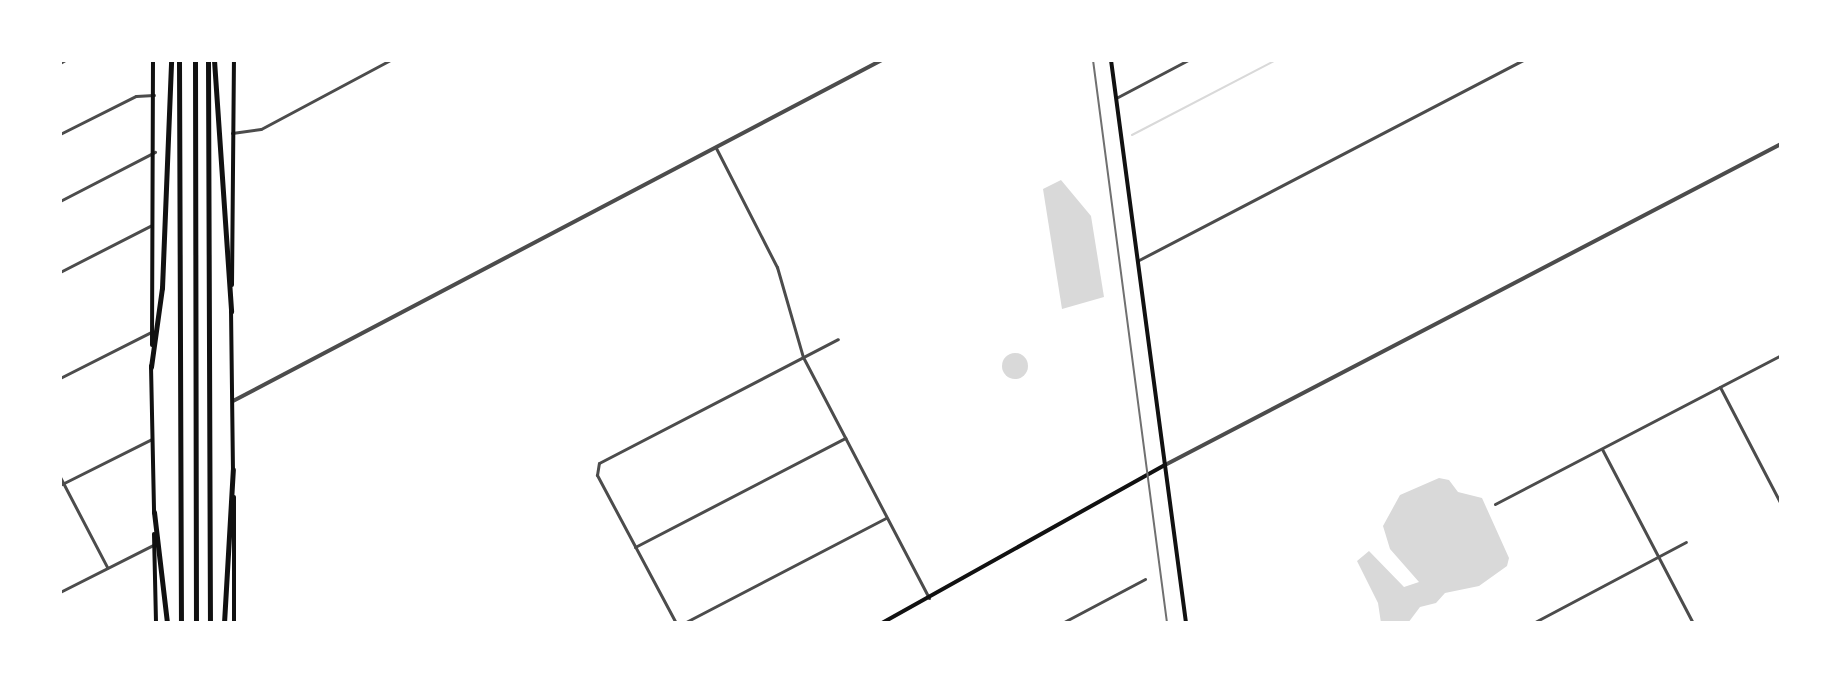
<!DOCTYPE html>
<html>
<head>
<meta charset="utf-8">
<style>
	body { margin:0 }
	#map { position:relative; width:1841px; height:683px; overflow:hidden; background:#fff; font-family:Cabin,sans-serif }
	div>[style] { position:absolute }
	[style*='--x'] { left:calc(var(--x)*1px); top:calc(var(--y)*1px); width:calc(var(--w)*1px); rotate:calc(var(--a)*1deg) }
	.water>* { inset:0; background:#d9d9d9 }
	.round { border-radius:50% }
	.stream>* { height:2px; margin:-1px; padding:0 1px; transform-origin:1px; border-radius:1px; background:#d9d9d9 }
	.minor>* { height:3px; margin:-1.5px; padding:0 1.5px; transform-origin:1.5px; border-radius:1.5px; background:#4c4c4c }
	.tertiary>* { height:4px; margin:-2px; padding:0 2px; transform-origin:2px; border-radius:2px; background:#4c4c4c }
	.secondary>* { height:4px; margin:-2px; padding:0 2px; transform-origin:2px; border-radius:2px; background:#111 }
	.motorway>* { height:5px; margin:-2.5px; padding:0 2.5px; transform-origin:2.5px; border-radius:2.5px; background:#111 }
	.rail>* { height:2px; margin:-1px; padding:0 1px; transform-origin:1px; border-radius:1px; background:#707070 }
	span { translate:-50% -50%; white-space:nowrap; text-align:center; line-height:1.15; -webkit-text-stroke:6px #fff; paint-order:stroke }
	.frame { position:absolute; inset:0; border:62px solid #fff; pointer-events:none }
</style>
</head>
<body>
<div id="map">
	<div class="water">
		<div style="clip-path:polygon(1061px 180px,1091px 216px,1104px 297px,1062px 309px,1043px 189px)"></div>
		<div class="round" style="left:1002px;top:353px;width:26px;height:26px"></div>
		<div style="clip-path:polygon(1439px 478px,1449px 480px,1458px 492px,1482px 498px,1509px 558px,1507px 566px,1479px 586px,1445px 593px,1436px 603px,1420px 607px,1408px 623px,1381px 623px,1378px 603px,1357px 561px,1369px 551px,1404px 587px,1419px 582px,1390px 549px,1383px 526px,1400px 495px)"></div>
	</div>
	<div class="stream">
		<div style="--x:1132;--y:135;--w:162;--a:-27.5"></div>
	</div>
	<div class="minor">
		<div style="--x:60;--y:63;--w:6;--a:-31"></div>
		<div style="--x:1116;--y:98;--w:81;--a:-27.8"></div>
		<div style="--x:232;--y:133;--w:29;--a:-8"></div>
		<div style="--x:261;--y:129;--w:146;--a:-28.1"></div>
		<div style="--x:60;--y:134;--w:85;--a:-26.6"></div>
		<div style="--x:136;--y:96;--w:18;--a:-3"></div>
		<div style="--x:716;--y:148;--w:134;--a:62.9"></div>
		<div style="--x:777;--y:267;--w:94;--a:73.9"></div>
		<div style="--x:803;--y:357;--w:272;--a:62.4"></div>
		<div style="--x:60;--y:201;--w:107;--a:-27.3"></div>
		<div style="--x:1137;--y:261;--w:435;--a:-27.5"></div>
		<div style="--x:60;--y:272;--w:103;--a:-27.1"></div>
		<div style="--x:60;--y:378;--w:104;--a:-26.8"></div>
		<div style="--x:1720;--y:387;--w:132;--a:62.5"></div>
		<div style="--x:1602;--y:449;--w:196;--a:62.4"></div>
		<div style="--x:60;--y:477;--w:102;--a:62.4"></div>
		<div style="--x:60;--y:485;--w:103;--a:-26.6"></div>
		<div style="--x:1495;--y:504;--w:322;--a:-27.5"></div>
		<div style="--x:635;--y:547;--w:237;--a:-27.4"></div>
		<div style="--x:60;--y:592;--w:104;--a:-26.8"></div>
		<div style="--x:676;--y:623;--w:168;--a:-118.1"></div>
		<div style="--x:597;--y:475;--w:12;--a:-81"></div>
		<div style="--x:599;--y:463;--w:269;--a:-27.4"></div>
		<div style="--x:684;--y:623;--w:228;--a:-27.5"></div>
		<div style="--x:1062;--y:623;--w:94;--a:-27.9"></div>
		<div style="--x:1533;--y:623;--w:173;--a:-27.9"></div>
	</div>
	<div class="tertiary">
		<div style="--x:233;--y:401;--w:733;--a:-27.72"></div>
		<div style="--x:1165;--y:465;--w:695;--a:-27.52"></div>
	</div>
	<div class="secondary">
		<div style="--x:1111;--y:60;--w:568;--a:82.41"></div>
		<div style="--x:232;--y:285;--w:225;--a:-89.5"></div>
		<div style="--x:231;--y:309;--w:160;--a:89.3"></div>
		<div style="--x:152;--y:345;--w:285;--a:-89.8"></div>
		<div style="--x:151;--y:366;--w:147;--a:88.8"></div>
		<div style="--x:234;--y:497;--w:126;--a:90"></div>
		<div style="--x:154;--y:534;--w:89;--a:88.7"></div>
		<div style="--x:882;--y:623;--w:324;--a:-29.2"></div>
	</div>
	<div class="motorway">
		<div style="--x:179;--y:60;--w:563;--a:89.8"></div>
		<div style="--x:195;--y:60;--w:563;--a:89.9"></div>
		<div style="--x:208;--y:60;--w:563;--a:89.8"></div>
		<div style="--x:214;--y:60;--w:252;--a:86.1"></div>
		<div style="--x:151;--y:367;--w:80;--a:-82.1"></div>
		<div style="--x:162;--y:288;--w:228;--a:-87.7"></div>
		<div style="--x:154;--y:512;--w:112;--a:83.3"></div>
		<div style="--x:224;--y:623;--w:154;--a:-86.7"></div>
	</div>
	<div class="rail">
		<div style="--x:1093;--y:60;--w:568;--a:82.51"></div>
	</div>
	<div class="frame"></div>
</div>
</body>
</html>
